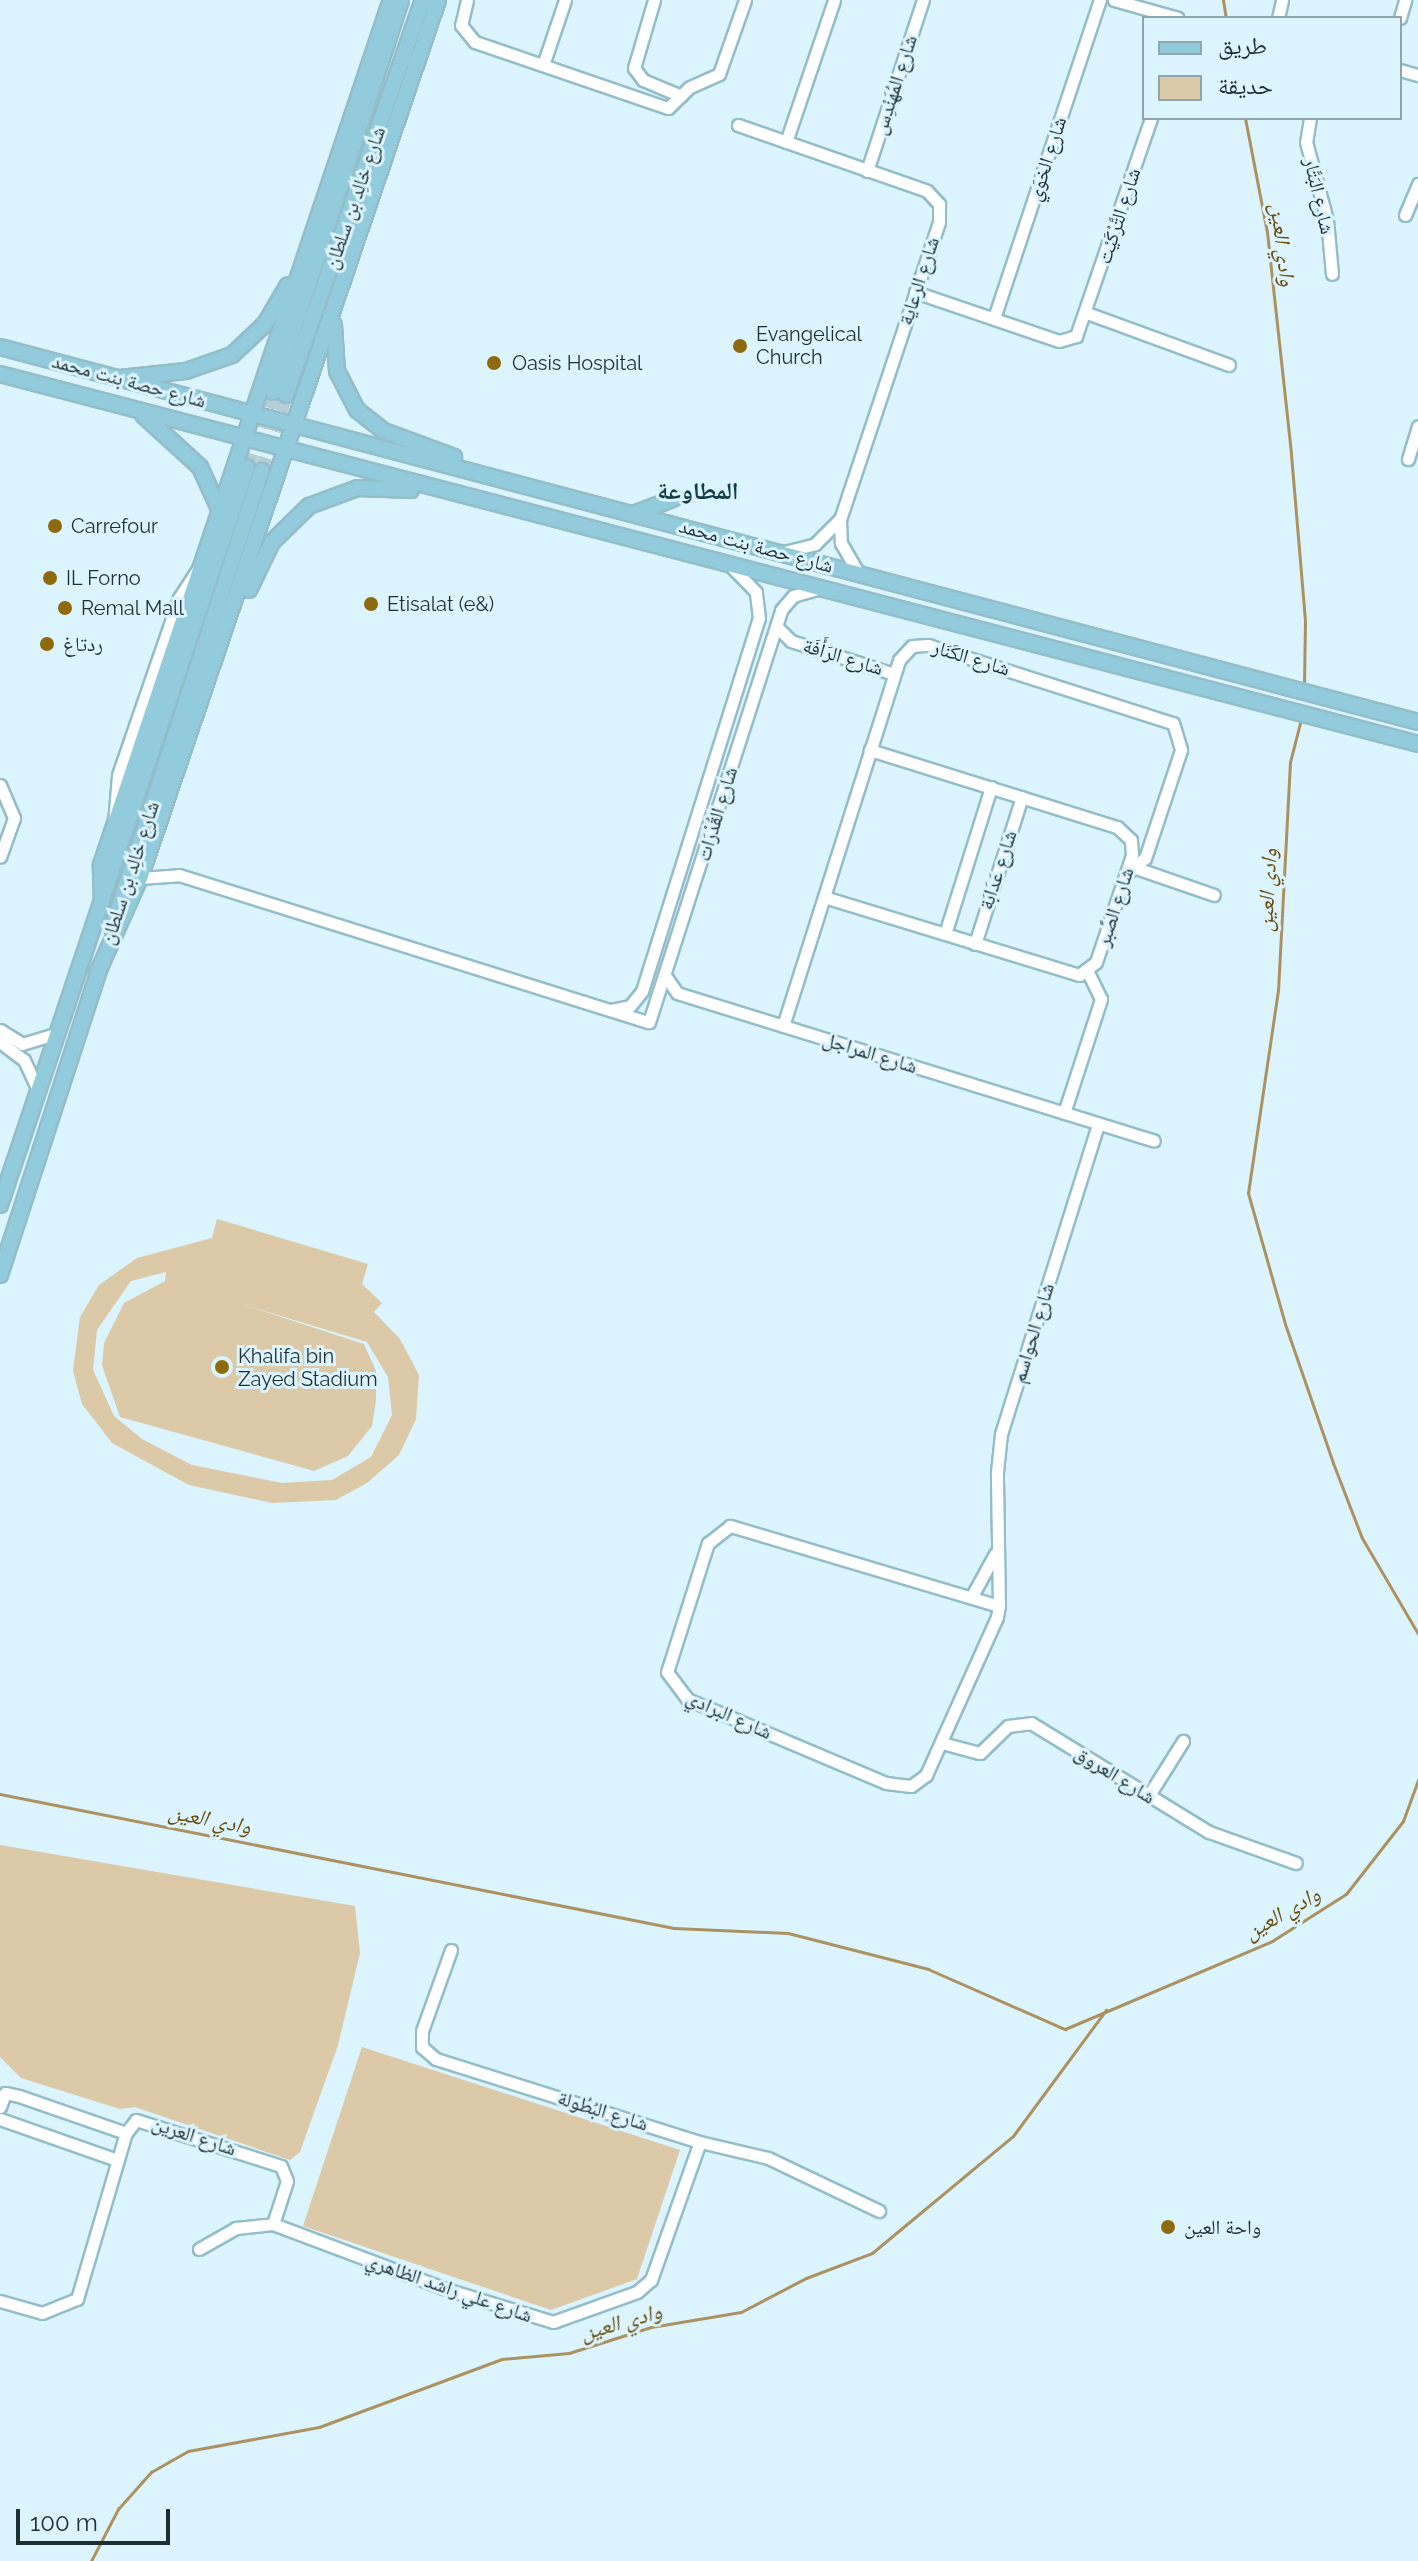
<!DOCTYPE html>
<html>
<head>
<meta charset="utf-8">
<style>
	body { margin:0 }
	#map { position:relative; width:1418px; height:2561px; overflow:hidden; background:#dbf4fd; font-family:Raleway,"Noto Naskh Arabic",sans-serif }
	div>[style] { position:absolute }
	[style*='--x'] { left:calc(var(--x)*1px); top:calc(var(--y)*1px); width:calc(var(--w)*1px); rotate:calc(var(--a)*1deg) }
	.green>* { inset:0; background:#dbc9a7 }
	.stream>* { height:3px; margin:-1.5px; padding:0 1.5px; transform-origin:1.5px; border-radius:1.5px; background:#ac9260 }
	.major-tunnel>* { height:14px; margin-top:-7px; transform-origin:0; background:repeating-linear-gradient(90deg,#b5cdd5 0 14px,transparent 0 21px) }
	.roads { filter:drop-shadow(2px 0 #94bdca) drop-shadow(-2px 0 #94bdca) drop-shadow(0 2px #94bdca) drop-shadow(0 -2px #94bdca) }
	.minor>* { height:11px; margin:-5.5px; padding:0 5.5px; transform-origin:5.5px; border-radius:5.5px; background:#fff }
	.major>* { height:14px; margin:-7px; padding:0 7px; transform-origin:7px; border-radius:7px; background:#92ccdc }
	.dots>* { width:22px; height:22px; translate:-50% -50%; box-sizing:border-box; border:4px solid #dbf4fd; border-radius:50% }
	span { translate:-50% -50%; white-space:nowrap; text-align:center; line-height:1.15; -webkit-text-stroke:6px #dbf4fd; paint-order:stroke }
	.street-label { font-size:20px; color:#1e2f34 }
	.poi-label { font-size:20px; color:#1e2f34 }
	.left { translate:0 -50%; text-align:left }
	.water-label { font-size:22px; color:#694e0e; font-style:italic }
	.quarter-label { font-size:24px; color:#143c47; font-weight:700 }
	.legend { position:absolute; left:1142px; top:16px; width:260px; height:104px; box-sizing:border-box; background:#dbf4fd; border:2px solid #8fa5ad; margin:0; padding:10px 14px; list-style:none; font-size:24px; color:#1e2f34 }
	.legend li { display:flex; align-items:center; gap:16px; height:40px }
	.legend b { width:40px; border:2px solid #8fa5ad }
	.scale { position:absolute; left:16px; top:2509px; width:154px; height:36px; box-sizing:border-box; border:4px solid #1e2f34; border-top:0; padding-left:10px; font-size:24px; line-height:28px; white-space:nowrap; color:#1e2f34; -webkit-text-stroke:6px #dbf4fd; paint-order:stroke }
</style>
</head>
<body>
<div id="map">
	<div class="green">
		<div style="clip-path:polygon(evenodd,217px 1219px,368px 1264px,362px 1284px,382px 1303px,374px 1312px,400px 1339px,419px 1375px,416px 1419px,399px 1455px,367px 1483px,336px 1500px,272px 1503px,189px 1485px,112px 1443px,82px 1404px,73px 1371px,80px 1317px,99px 1285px,137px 1258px,212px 1238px,217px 1219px,166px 1272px,165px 1281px,124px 1303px,104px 1343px,102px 1365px,120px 1417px,314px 1471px,348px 1456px,372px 1426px,376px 1400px,376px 1371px,364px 1344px,241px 1304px,367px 1342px,388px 1377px,392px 1415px,371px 1457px,332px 1480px,282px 1483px,192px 1465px,142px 1439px,114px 1416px,93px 1370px,97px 1330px,131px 1281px,166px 1272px)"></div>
		<div style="clip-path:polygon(0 1845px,355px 1906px,360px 1953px,338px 2045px,300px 2152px,290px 2160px,135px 2107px,120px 2109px,21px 2078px,0 2057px)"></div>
		<div style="clip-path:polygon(362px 2047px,680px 2150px,637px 2279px,551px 2310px,303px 2226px)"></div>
	</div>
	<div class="stream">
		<div style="--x:1223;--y:0;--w:18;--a:81"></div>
		<div style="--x:1245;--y:118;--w:116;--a:79.1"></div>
		<div style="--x:1267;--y:232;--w:223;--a:83.8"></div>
		<div style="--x:1291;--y:454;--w:168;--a:85.2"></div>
		<div style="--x:1305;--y:621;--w:67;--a:90.9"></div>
		<div style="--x:1301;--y:719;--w:44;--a:104.3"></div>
		<div style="--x:1290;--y:762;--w:228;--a:93"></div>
		<div style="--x:1278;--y:990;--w:205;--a:98.4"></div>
		<div style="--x:1248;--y:1193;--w:136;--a:74.2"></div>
		<div style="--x:1285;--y:1324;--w:147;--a:70.9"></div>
		<div style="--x:1333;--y:1463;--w:80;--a:68.9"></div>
		<div style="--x:1362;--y:1538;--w:111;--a:59.7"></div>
		<div style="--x:0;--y:1794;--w:687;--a:11.24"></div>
		<div style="--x:674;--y:1928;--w:114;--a:2.5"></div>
		<div style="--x:788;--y:1933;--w:145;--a:14.4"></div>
		<div style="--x:928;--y:1969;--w:150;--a:23.7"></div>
		<div style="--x:1065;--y:2029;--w:225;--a:-23"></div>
		<div style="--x:1272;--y:1941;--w:88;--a:-32.4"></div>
		<div style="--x:1346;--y:1894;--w:93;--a:-52"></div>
		<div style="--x:1403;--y:1821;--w:44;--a:-69.9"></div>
		<div style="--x:91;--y:2561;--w:59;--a:-62.6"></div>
		<div style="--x:118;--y:2509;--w:50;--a:-48.3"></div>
		<div style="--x:151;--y:2472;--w:43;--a:-29.6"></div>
		<div style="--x:188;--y:2451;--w:133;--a:-10.4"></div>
		<div style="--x:319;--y:2427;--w:195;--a:-20.4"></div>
		<div style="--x:502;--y:2359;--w:67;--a:-5.1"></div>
		<div style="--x:569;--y:2353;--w:86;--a:-17.6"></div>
		<div style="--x:651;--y:2327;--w:91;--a:-9.5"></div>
		<div style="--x:741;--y:2312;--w:73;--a:-27.6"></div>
		<div style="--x:806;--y:2278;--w:71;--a:-20.7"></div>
		<div style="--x:872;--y:2253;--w:183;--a:-39.7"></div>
		<div style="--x:1013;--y:2136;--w:157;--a:-53.6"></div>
	</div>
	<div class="major-tunnel">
		<div style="--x:247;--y:467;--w:79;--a:-70.9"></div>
		<div style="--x:261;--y:471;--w:80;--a:-71.8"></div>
	</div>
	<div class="roads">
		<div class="minor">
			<div style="--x:467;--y:0;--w:26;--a:103"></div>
			<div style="--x:461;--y:25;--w:22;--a:51"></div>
			<div style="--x:475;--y:42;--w:204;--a:18.9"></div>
			<div style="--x:668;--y:108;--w:30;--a:-44"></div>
			<div style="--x:690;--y:87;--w:32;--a:-24"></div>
			<div style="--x:719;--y:74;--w:78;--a:-70.6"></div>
			<div style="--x:654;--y:0;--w:71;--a:106.4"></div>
			<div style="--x:634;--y:68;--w:15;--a:53"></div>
			<div style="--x:643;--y:80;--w:41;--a:22.8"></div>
			<div style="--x:1114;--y:0;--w:66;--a:15.7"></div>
			<div style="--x:1278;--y:18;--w:18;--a:-77"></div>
			<div style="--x:1400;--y:18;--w:19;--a:-74"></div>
			<div style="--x:543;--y:65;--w:69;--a:-71.3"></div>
			<div style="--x:1400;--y:70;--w:19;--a:16"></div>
			<div style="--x:1310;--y:118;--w:24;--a:99"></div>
			<div style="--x:1306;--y:142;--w:81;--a:74.9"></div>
			<div style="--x:1327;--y:220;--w:54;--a:84.7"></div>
			<div style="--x:738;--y:125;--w:200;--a:19.2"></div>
			<div style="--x:927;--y:191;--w:18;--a:47"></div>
			<div style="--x:939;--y:204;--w:18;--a:90"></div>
			<div style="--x:939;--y:222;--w:313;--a:108.4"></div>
			<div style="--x:840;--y:519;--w:24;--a:88"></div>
			<div style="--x:841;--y:543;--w:36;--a:60"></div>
			<div style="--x:786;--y:142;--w:150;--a:-71.3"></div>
			<div style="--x:867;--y:171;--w:180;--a:-71.9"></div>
			<div style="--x:1405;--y:215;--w:34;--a:-67"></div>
			<div style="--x:915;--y:292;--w:152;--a:18.8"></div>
			<div style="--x:1059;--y:341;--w:18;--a:-16"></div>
			<div style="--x:1076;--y:336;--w:231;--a:-71"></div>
			<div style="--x:1087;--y:313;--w:151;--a:20.1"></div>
			<div style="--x:994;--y:318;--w:335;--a:-71.6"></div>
			<div style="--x:1408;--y:459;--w:34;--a:-73"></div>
			<div style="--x:784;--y:552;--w:32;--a:-14"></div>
			<div style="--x:815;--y:544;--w:35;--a:-45"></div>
			<div style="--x:776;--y:626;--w:21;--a:45"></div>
			<div style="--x:791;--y:641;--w:108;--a:17.8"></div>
			<div style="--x:0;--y:785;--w:36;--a:67"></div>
			<div style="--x:14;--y:818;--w:41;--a:109.7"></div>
			<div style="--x:114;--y:823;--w:48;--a:-85.2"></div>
			<div style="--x:118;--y:775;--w:187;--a:-71"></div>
			<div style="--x:179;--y:598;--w:35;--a:-57"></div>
			<div style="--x:1139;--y:869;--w:79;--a:19.1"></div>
			<div style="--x:140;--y:878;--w:39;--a:-4"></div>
			<div style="--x:179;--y:875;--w:492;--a:17.4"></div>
			<div style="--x:649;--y:1022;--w:433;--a:-72.2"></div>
			<div style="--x:781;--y:610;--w:18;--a:-49"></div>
			<div style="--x:793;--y:596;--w:26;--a:-16"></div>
			<div style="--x:824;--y:897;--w:267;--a:17"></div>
			<div style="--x:1079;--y:975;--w:21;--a:-37"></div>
			<div style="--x:1096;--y:962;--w:113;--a:-71.4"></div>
			<div style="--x:1132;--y:855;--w:15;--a:-94"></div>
			<div style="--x:1131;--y:840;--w:19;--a:-137"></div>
			<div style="--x:1117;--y:827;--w:259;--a:-162.7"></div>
			<div style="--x:945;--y:934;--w:154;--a:-72.6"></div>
			<div style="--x:975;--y:944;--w:154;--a:-72.3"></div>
			<div style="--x:666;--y:977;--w:19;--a:55"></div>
			<div style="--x:677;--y:993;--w:499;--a:17.2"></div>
			<div style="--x:611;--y:1010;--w:19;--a:-12"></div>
			<div style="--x:630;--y:1006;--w:19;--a:-51"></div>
			<div style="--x:642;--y:991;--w:391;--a:-72.6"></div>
			<div style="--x:759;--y:618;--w:26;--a:-97"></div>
			<div style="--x:756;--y:592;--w:37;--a:-134"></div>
			<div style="--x:783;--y:1026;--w:384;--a:-72.4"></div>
			<div style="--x:899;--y:660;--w:19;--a:-47"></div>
			<div style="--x:912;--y:646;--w:16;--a:-4"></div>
			<div style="--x:928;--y:645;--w:257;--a:17.7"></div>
			<div style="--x:1173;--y:723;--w:28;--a:73"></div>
			<div style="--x:1181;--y:750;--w:114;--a:108.4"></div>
			<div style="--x:1145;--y:858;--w:26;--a:140"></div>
			<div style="--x:0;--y:1030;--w:26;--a:32"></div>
			<div style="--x:22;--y:1044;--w:37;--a:-17"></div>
			<div style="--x:0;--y:1042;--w:30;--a:37"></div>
			<div style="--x:24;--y:1060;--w:33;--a:65"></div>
			<div style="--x:1064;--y:1113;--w:120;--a:-72"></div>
			<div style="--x:1101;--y:999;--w:30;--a:-116"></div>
			<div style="--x:972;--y:1596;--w:48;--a:-61.3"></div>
			<div style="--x:999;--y:1606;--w:281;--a:-163.4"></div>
			<div style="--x:730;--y:1526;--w:28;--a:142"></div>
			<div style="--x:708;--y:1543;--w:135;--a:107.6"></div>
			<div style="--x:667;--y:1672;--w:34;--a:53"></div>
			<div style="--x:687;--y:1699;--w:216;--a:22.9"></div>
			<div style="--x:886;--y:1783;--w:25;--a:7"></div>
			<div style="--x:911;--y:1786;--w:19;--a:-36"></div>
			<div style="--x:926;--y:1775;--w:173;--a:-65.8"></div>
			<div style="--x:997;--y:1617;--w:11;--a:-80"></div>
			<div style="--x:999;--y:1606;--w:134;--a:-90.9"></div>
			<div style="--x:997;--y:1472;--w:38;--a:-84"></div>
			<div style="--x:1001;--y:1434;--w:325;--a:-72.6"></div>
			<div style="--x:942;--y:1743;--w:39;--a:15"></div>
			<div style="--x:980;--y:1753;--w:39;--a:-44"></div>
			<div style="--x:1008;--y:1726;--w:23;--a:-7"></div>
			<div style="--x:1031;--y:1723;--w:209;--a:31.5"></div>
			<div style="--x:1209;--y:1832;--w:92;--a:19.6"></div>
			<div style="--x:1149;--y:1795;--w:64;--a:-57.8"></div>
			<div style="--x:451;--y:1950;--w:86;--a:109.7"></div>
			<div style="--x:422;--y:2031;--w:16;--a:90"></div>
			<div style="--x:422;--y:2047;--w:18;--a:41"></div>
			<div style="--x:436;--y:2059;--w:277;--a:17.5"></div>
			<div style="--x:700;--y:2142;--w:70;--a:13.2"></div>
			<div style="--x:768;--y:2158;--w:123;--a:25.5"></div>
			<div style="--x:0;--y:2107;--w:15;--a:-70"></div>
			<div style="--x:5;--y:2093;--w:14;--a:12"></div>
			<div style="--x:19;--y:2096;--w:113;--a:19.1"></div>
			<div style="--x:0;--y:2119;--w:124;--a:19.3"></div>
			<div style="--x:199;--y:2249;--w:43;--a:-29.6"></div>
			<div style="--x:236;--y:2228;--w:37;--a:-6"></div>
			<div style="--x:273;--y:2224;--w:188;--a:20.6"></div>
			<div style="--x:449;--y:2290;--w:109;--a:17.1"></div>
			<div style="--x:553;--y:2322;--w:89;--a:-19.7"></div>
			<div style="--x:637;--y:2292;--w:18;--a:-41"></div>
			<div style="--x:651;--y:2280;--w:146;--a:-70.5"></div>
			<div style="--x:0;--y:2301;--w:44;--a:15.9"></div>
			<div style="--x:42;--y:2313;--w:38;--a:-22"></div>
			<div style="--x:77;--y:2299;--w:173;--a:-73.6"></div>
			<div style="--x:126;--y:2133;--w:16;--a:-52"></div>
			<div style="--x:136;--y:2120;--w:152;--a:17.6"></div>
			<div style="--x:281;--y:2166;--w:16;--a:68"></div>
			<div style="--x:287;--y:2181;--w:45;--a:108"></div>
		</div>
		<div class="major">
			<div style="--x:334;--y:325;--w:46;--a:86.3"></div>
			<div style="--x:337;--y:371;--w:44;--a:62.9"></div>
			<div style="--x:357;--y:410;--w:34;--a:38"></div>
			<div style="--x:384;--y:431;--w:75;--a:20.4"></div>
			<div style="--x:0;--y:347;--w:1467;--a:14.81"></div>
			<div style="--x:0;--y:374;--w:1465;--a:14.62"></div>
			<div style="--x:120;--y:378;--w:66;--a:-6.1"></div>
			<div style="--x:186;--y:371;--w:49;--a:-19.2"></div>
			<div style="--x:232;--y:355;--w:45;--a:-43.2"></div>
			<div style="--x:265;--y:324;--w:45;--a:-59.5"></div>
			<div style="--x:273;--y:392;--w:412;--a:-71.9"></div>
			<div style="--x:286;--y:395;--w:418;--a:-70.9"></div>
			<div style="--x:143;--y:415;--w:77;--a:42.4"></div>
			<div style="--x:200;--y:467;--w:48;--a:65.6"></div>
			<div style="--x:636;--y:513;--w:40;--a:-21"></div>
			<div style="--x:249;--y:590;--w:53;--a:-64.4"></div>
			<div style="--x:272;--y:542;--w:52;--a:-44.2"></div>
			<div style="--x:309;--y:506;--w:52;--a:-20.2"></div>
			<div style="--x:358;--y:488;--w:53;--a:2.2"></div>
			<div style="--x:102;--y:903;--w:38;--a:-92"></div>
			<div style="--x:101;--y:865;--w:912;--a:-71.47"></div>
			<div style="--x:112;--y:928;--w:481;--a:-71.9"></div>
			<div style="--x:97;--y:974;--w:105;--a:-65.9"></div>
			<div style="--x:140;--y:878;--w:927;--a:-71.25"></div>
			<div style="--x:0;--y:1205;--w:778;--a:-71.5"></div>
			<div style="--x:0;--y:1275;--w:324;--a:-72"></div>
		</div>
	</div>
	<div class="dots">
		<div style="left:740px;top:346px;background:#8e690d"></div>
		<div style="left:494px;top:363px;background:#8e690d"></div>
		<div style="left:55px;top:526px;background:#8e690d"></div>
		<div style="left:50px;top:578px;background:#8e690d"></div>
		<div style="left:371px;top:604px;background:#8e690d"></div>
		<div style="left:65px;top:608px;background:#8e690d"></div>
		<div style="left:47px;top:644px;background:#8e690d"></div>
		<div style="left:222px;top:1367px;background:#8e690d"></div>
		<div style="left:1168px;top:2227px;background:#8e690d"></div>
	</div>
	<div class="street-label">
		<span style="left:895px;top:85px;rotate:-72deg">شارع المُهَنْدِس</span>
		<span style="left:1047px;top:159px;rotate:-72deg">شارع الخوَي</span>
		<span style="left:1319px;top:196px;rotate:77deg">شارع البَتَّار</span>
		<span style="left:355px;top:198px;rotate:-71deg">شارع خالِد بن سلطان</span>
		<span style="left:1119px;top:216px;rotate:-72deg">شارع التَّرْكَيْت</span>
		<span style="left:919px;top:281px;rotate:-72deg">شارع الرعاية</span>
		<span style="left:129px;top:381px;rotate:15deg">شارع حصة بنت محمد</span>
		<span style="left:756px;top:546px;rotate:15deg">شارع حصة بنت محمد</span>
		<span style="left:843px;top:657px;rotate:17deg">شارع الرَأَفَة</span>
		<span style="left:971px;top:658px;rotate:17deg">شارع الكَنَار</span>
		<span style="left:717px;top:814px;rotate:-73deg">شارع القُدْرَات</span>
		<span style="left:998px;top:870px;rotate:-72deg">شارع عَدَابَة</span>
		<span style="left:130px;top:873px;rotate:-72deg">شارع خالِد بن سلطان</span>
		<span style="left:1115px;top:907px;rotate:-72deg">شارع الصَّبر</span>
		<span style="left:870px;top:1053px;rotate:17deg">شارع المراجل</span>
		<span style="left:1033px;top:1333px;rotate:-73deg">شارع الحواسم</span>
		<span style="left:729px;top:1715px;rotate:24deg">شارع البرادي</span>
		<span style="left:1115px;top:1775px;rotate:32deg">شارع العروق</span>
		<span style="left:603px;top:2111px;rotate:17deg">شارع البُطُولة</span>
		<span style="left:194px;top:2136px;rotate:18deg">شارع العرين</span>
		<span style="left:449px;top:2288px;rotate:19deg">شارع علي راشد الظاهري</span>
	</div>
	<div class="poi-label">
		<span class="left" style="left:756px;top:346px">Evangelical<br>Church</span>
		<span class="left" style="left:512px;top:363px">Oasis Hospital</span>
		<span class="left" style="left:71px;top:526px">Carrefour</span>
		<span class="left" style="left:66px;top:578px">IL Forno</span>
		<span class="left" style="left:387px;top:604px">Etisalat (e&amp;)</span>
		<span class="left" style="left:81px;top:608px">Remal Mall</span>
		<span class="left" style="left:63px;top:644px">ردتاغ</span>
		<span class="left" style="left:238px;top:1368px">Khalifa bin<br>Zayed Stadium</span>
		<span class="left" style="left:1184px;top:2227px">واحة العين</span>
	</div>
	<div class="water-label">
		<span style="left:1283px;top:245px;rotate:83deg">وادي العين</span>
		<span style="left:1267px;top:890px;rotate:-87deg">وادي العين</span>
		<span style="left:210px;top:1819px;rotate:11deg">وادي العين</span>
		<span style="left:1282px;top:1913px;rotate:-30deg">وادي العين</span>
		<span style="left:621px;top:2322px;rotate:-16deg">وادي العين</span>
	</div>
	<div class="quarter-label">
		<span style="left:698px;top:491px">المطاوعة</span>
	</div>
	<ul class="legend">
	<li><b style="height:10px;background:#92ccdc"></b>طريق</li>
	<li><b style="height:22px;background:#dbc9a7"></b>حديقة</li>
	</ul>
	<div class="scale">100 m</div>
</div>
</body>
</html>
